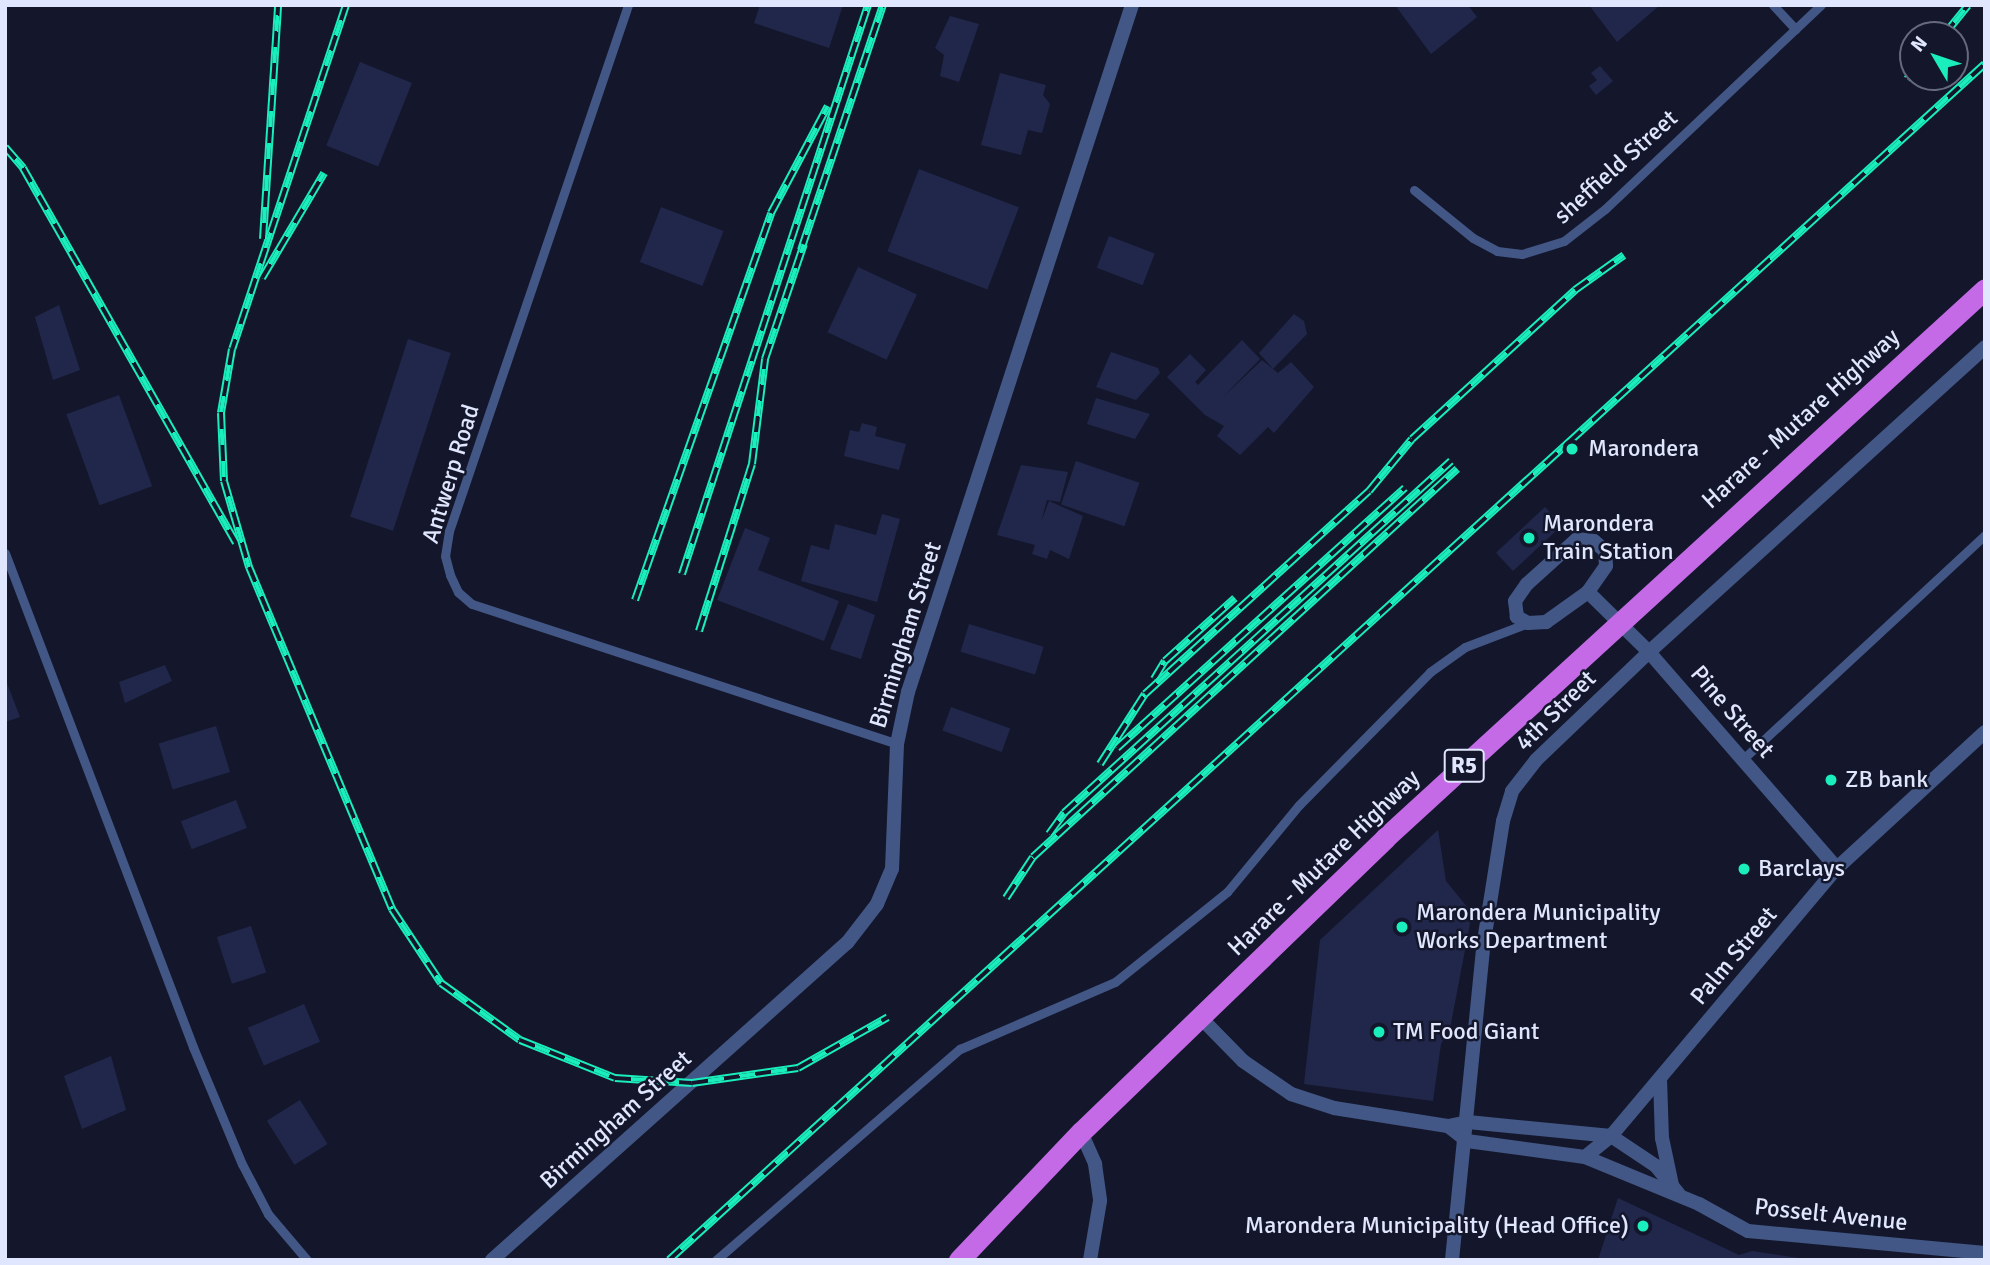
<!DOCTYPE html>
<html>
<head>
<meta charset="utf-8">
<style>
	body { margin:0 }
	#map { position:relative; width:1990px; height:1265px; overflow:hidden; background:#14172b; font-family:Signika,sans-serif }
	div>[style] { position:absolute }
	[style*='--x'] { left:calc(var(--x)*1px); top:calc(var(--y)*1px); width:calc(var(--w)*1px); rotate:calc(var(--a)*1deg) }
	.building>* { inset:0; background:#21274b; transform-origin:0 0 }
	.service>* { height:9px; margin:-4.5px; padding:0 4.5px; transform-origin:4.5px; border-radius:4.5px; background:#425786 }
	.minor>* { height:14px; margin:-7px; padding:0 7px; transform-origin:7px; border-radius:7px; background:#425786 }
	.trunk>* { height:21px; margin:-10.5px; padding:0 10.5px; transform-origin:10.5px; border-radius:10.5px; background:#c46ae6 }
	.rail>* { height:8px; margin-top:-4px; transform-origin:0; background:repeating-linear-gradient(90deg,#14172b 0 16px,#1aeebc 0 32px); box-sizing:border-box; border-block:2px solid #1aeebc }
	.dots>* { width:19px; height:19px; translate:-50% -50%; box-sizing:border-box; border:4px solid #14172b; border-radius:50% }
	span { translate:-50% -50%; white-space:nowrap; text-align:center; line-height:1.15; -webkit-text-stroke:5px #14172b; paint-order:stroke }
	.shield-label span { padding:2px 5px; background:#14172b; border:2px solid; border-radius:5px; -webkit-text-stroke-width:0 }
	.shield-label { font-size:23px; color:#e0e6fd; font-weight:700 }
	.street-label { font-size:24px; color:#e0e6fd }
	.poi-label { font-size:24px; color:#e0e6fd }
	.left { translate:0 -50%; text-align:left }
	.right { translate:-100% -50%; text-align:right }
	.frame { position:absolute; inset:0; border:7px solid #e0e6fd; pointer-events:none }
	.north { position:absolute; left:1899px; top:21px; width:70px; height:70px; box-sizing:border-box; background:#14172b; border:2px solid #666a7f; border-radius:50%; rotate:309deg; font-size:19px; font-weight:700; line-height:28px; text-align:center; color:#e0e6fd }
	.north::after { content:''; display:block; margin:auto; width:24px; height:32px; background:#1aeebc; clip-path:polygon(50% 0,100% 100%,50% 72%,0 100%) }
</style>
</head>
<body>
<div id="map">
	<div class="building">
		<div style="clip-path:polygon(760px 5px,843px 5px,829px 48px,754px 23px)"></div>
		<div style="clip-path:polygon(1395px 5px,1468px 5px,1477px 17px,1431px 54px)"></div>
		<div style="clip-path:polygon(1589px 5px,1660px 5px,1617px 42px)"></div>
		<div style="clip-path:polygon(950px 16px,979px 24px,959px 82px,940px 76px,944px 55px,935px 48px)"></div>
		<div style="left:360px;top:62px;width:56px;height:90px;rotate:22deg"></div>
		<div style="clip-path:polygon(1600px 66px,1613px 81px,1596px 95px,1589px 86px,1597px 80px,1591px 73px)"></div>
		<div style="clip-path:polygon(1000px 73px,1046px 85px,1043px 95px,1050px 104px,1042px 133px,1028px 130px,1021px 155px,981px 145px)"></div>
		<div style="left:919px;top:169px;width:107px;height:88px;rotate:21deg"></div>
		<div style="left:661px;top:207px;width:67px;height:59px;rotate:21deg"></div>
		<div style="left:1109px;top:236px;width:49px;height:34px;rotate:21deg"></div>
		<div style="left:858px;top:267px;width:65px;height:72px;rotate:25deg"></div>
		<div style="clip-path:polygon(59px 305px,80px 370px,53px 380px,35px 317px)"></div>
		<div style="clip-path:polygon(1294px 314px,1304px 321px,1307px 334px,1273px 369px,1259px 353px)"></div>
		<div style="left:408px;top:339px;width:45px;height:187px;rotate:18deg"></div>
		<div style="clip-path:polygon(1242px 340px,1260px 359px,1222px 398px,1262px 360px,1278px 373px,1291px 362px,1314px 387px,1274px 433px,1268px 427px,1240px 455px,1217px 436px,1224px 426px,1205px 415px,1167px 377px,1190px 354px,1206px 370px,1195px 382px,1198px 385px)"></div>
		<div style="clip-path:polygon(1111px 352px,1158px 368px,1160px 373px,1136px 400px,1096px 387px)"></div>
		<div style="left:119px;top:395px;width:97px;height:56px;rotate:70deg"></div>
		<div style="clip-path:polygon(1096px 398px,1150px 414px,1135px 439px,1087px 424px)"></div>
		<div style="clip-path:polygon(862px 423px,877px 427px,875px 436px,906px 444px,899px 470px,844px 456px,850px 430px,859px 432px)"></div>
		<div style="left:1076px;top:461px;width:67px;height:46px;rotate:19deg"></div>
		<div style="clip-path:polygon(1021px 465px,1068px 472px,1060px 502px,1047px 500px,1041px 522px,1049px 501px,1083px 516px,1069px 559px,1050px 550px,1047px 559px,1032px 554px,1035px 545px,997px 535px)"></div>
		<div style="left:1545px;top:507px;width:25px;height:67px;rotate:47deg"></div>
		<div style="clip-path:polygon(882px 514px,900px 519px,877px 602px,801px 581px,811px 545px,829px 550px,835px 524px,876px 535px)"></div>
		<div style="clip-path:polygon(745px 528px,770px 538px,758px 570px,839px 601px,824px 641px,717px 600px)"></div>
		<div style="clip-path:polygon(848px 604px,875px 615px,861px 659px,830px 649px)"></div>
		<div style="left:969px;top:624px;width:78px;height:29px;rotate:17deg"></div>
		<div style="clip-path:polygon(165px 665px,172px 681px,125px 703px,119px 682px)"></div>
		<div style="clip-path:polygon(5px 678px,20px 717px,5px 722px)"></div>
		<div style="left:951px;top:707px;width:63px;height:25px;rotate:20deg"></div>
		<div style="left:216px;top:726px;width:48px;height:60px;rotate:73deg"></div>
		<div style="left:236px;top:800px;width:30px;height:59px;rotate:69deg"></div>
		<div style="clip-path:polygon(1438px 830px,1446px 881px,1472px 913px,1450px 1029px,1441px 1044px,1433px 1101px,1304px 1084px,1320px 940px)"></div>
		<div style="left:251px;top:926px;width:49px;height:36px;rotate:72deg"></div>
		<div style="left:304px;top:1004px;width:41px;height:61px;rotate:67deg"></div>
		<div style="clip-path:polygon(111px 1056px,126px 1110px,82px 1129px,64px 1076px)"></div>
		<div style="left:300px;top:1100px;width:52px;height:39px;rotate:58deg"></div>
		<div style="clip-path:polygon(1618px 1198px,1739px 1255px,1752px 1251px,1812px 1260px,1598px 1260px)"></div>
	</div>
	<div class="service">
		<div style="--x:628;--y:5;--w:556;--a:108.79"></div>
		<div style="--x:449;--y:531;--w:25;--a:99"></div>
		<div style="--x:445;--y:556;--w:20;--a:75"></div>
		<div style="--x:450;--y:575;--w:19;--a:65"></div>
		<div style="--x:458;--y:592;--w:18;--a:41"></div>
		<div style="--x:472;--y:604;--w:447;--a:18.2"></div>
		<div style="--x:1773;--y:5;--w:33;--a:47"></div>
		<div style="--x:1414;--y:190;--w:76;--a:39.1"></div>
		<div style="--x:1473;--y:238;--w:27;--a:28"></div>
		<div style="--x:1497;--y:251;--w:25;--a:7"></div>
		<div style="--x:1522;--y:254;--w:44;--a:-17.2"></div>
		<div style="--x:1564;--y:241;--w:52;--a:-38"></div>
		<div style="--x:1605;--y:209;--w:297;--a:-43.4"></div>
		<div style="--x:5;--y:553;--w:529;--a:69.16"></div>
		<div style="--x:193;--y:1047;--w:127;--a:67.3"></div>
		<div style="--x:242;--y:1164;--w:56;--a:62.5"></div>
		<div style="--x:268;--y:1214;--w:60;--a:49.7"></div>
		<div style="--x:1743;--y:759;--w:330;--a:-42.8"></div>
		<div style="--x:716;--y:1260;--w:323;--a:-40.9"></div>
		<div style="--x:960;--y:1049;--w:169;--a:-23.4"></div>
		<div style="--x:1115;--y:982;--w:144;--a:-38.8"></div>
		<div style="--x:1227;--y:892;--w:113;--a:-50.4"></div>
		<div style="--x:1299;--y:805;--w:187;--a:-45.4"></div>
		<div style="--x:1430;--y:672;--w:43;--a:-35.5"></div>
		<div style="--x:1465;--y:647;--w:67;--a:-20.9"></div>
	</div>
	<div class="minor">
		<div style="--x:1588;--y:592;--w:52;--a:144.5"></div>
		<div style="--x:1546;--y:622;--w:18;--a:177"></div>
		<div style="--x:1528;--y:623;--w:13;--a:-151"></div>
		<div style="--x:1517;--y:617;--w:16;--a:-97"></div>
		<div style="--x:1515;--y:601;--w:21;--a:-55"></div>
		<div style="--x:1527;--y:584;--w:67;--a:-42"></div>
		<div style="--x:1577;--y:539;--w:17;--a:7"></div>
		<div style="--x:1594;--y:541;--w:15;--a:42"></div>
		<div style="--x:1605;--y:551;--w:15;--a:86"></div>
		<div style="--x:1606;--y:566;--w:32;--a:125"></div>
		<div style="--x:1588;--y:592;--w:86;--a:44.5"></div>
		<div style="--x:1649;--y:652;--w:286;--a:49"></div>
		<div style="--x:1201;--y:1018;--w:60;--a:45.7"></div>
		<div style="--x:1243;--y:1061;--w:58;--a:34.5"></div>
		<div style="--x:1291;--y:1094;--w:45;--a:18"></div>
		<div style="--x:1334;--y:1108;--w:115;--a:9"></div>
		<div style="--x:1448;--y:1126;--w:20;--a:-11"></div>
		<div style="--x:1468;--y:1122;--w:144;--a:5.6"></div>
		<div style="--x:1611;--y:1136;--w:54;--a:33.7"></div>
		<div style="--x:1656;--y:1166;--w:36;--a:51"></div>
		<div style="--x:1660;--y:1079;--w:59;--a:88.1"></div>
		<div style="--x:1662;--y:1138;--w:48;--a:78"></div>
		<div style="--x:1448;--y:1126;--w:24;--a:38"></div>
		<div style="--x:1467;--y:1141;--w:119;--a:7.7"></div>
		<div style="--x:1585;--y:1157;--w:123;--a:22.4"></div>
		<div style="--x:1699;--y:1204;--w:56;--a:28.9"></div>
		<div style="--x:1748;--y:1231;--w:238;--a:5.3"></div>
		<div style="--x:1081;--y:1132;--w:35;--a:66"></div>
		<div style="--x:1095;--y:1164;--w:37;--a:82"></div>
		<div style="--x:1100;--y:1201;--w:60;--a:99.6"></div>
		<div style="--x:1585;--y:1157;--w:33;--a:-39"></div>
		<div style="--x:1611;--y:1136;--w:351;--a:-49.9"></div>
		<div style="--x:1837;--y:868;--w:201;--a:-42.6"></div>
		<div style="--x:492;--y:1260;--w:476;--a:-41.8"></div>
		<div style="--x:847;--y:943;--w:49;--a:-52.4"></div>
		<div style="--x:877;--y:904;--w:38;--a:-67"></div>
		<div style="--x:892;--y:869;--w:125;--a:-87.7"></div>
		<div style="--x:897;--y:744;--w:53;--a:-78.1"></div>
		<div style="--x:908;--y:692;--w:723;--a:-71.94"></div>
		<div style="--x:1452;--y:1260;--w:321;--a:-84.3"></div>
		<div style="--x:1484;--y:941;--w:121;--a:-81"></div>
		<div style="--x:1503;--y:821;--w:31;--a:-73"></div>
		<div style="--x:1512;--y:791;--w:39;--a:-52"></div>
		<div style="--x:1536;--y:760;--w:156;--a:-43.7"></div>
		<div style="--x:1649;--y:652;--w:454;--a:-42.2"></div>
	</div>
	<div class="trunk">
		<div style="--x:959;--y:1260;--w:177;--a:-46.4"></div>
		<div style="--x:1081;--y:1132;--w:423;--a:-44"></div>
		<div style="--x:1385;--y:838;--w:813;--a:-42.46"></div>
	</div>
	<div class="rail">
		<div style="--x:346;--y:5;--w:362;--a:108.3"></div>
		<div style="--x:232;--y:349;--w:65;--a:99.8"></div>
		<div style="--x:221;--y:413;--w:68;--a:87.5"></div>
		<div style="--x:224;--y:481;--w:90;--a:73.8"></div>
		<div style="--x:249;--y:567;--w:371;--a:67.3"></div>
		<div style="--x:392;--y:909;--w:89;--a:56.5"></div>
		<div style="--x:441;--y:983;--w:97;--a:35.8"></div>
		<div style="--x:520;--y:1040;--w:102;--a:21.8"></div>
		<div style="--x:615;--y:1078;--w:77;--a:3.7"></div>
		<div style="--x:692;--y:1083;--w:107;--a:-8.1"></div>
		<div style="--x:798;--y:1068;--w:103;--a:-29.5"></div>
		<div style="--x:1944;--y:35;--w:38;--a:-51"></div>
		<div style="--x:1907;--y:79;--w:9;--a:-49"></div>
		<div style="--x:5;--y:147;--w:28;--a:49"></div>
		<div style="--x:23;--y:168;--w:431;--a:60.4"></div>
		<div style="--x:263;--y:239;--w:234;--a:-86.3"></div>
		<div style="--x:801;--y:250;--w:258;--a:-71.5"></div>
		<div style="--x:262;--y:278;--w:122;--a:-59.4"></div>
		<div style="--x:682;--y:574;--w:599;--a:-71.9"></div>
		<div style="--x:635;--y:600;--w:410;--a:-70.6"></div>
		<div style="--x:771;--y:213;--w:121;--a:-62"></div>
		<div style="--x:699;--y:631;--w:175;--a:-72.4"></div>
		<div style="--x:752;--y:464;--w:106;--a:-82.9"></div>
		<div style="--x:765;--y:359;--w:121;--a:-71.3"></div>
		<div style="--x:1154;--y:679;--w:21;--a:-59"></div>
		<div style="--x:1165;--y:661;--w:94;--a:-42"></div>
		<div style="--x:1117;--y:748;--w:388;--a:-42.1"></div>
		<div style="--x:1100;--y:764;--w:83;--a:-57.3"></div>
		<div style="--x:1145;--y:694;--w:302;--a:-42.2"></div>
		<div style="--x:1369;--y:491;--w:67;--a:-50.4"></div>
		<div style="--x:1412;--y:439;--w:221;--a:-42.4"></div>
		<div style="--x:1575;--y:290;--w:60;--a:-35.5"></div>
		<div style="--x:1049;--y:834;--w:26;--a:-54"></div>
		<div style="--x:1064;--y:813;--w:523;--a:-42.29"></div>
		<div style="--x:1006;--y:898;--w:49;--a:-56.6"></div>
		<div style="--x:1033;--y:857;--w:575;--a:-42.46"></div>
		<div style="--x:669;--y:1260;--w:1778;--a:-42.27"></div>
	</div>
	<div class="dots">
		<div style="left:1572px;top:449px;background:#1aeebc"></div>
		<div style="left:1529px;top:538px;background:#1aeebc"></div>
		<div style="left:1831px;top:780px;background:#1aeebc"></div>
		<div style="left:1744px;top:869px;background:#1aeebc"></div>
		<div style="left:1402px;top:927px;background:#1aeebc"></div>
		<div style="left:1379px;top:1032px;background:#1aeebc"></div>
		<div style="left:1643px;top:1226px;background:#1aeebc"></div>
	</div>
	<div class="shield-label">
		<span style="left:1464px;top:766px">R5</span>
	</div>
	<div class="street-label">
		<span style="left:1616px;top:167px;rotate:-42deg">sheffield Street</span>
		<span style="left:1801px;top:419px;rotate:-42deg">Harare - Mutare Highway</span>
		<span style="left:451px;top:474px;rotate:-73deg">Antwerp Road</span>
		<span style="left:906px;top:635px;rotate:-73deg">Birmingham Street</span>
		<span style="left:1556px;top:711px;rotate:-45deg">4th Street</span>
		<span style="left:1732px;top:712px;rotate:49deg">Pine Street</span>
		<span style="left:1324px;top:863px;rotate:-44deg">Harare - Mutare Highway</span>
		<span style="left:1734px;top:956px;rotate:-50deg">Palm Street</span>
		<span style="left:616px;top:1120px;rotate:-42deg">Birmingham Street</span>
		<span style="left:1831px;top:1215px;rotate:6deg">Posselt Avenue</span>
	</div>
	<div class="poi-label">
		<span class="left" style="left:1588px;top:449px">Marondera</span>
		<span class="left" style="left:1543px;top:538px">Marondera<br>Train Station</span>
		<span class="left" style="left:1845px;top:780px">ZB bank</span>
		<span class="left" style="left:1758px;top:869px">Barclays</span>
		<span class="left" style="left:1416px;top:927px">Marondera Municipality<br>Works Department</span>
		<span class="left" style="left:1393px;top:1032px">TM Food Giant</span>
		<span class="right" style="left:1629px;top:1226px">Marondera Municipality (Head Office)</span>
	</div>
	<div class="frame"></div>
	<div class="north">N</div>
</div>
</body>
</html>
